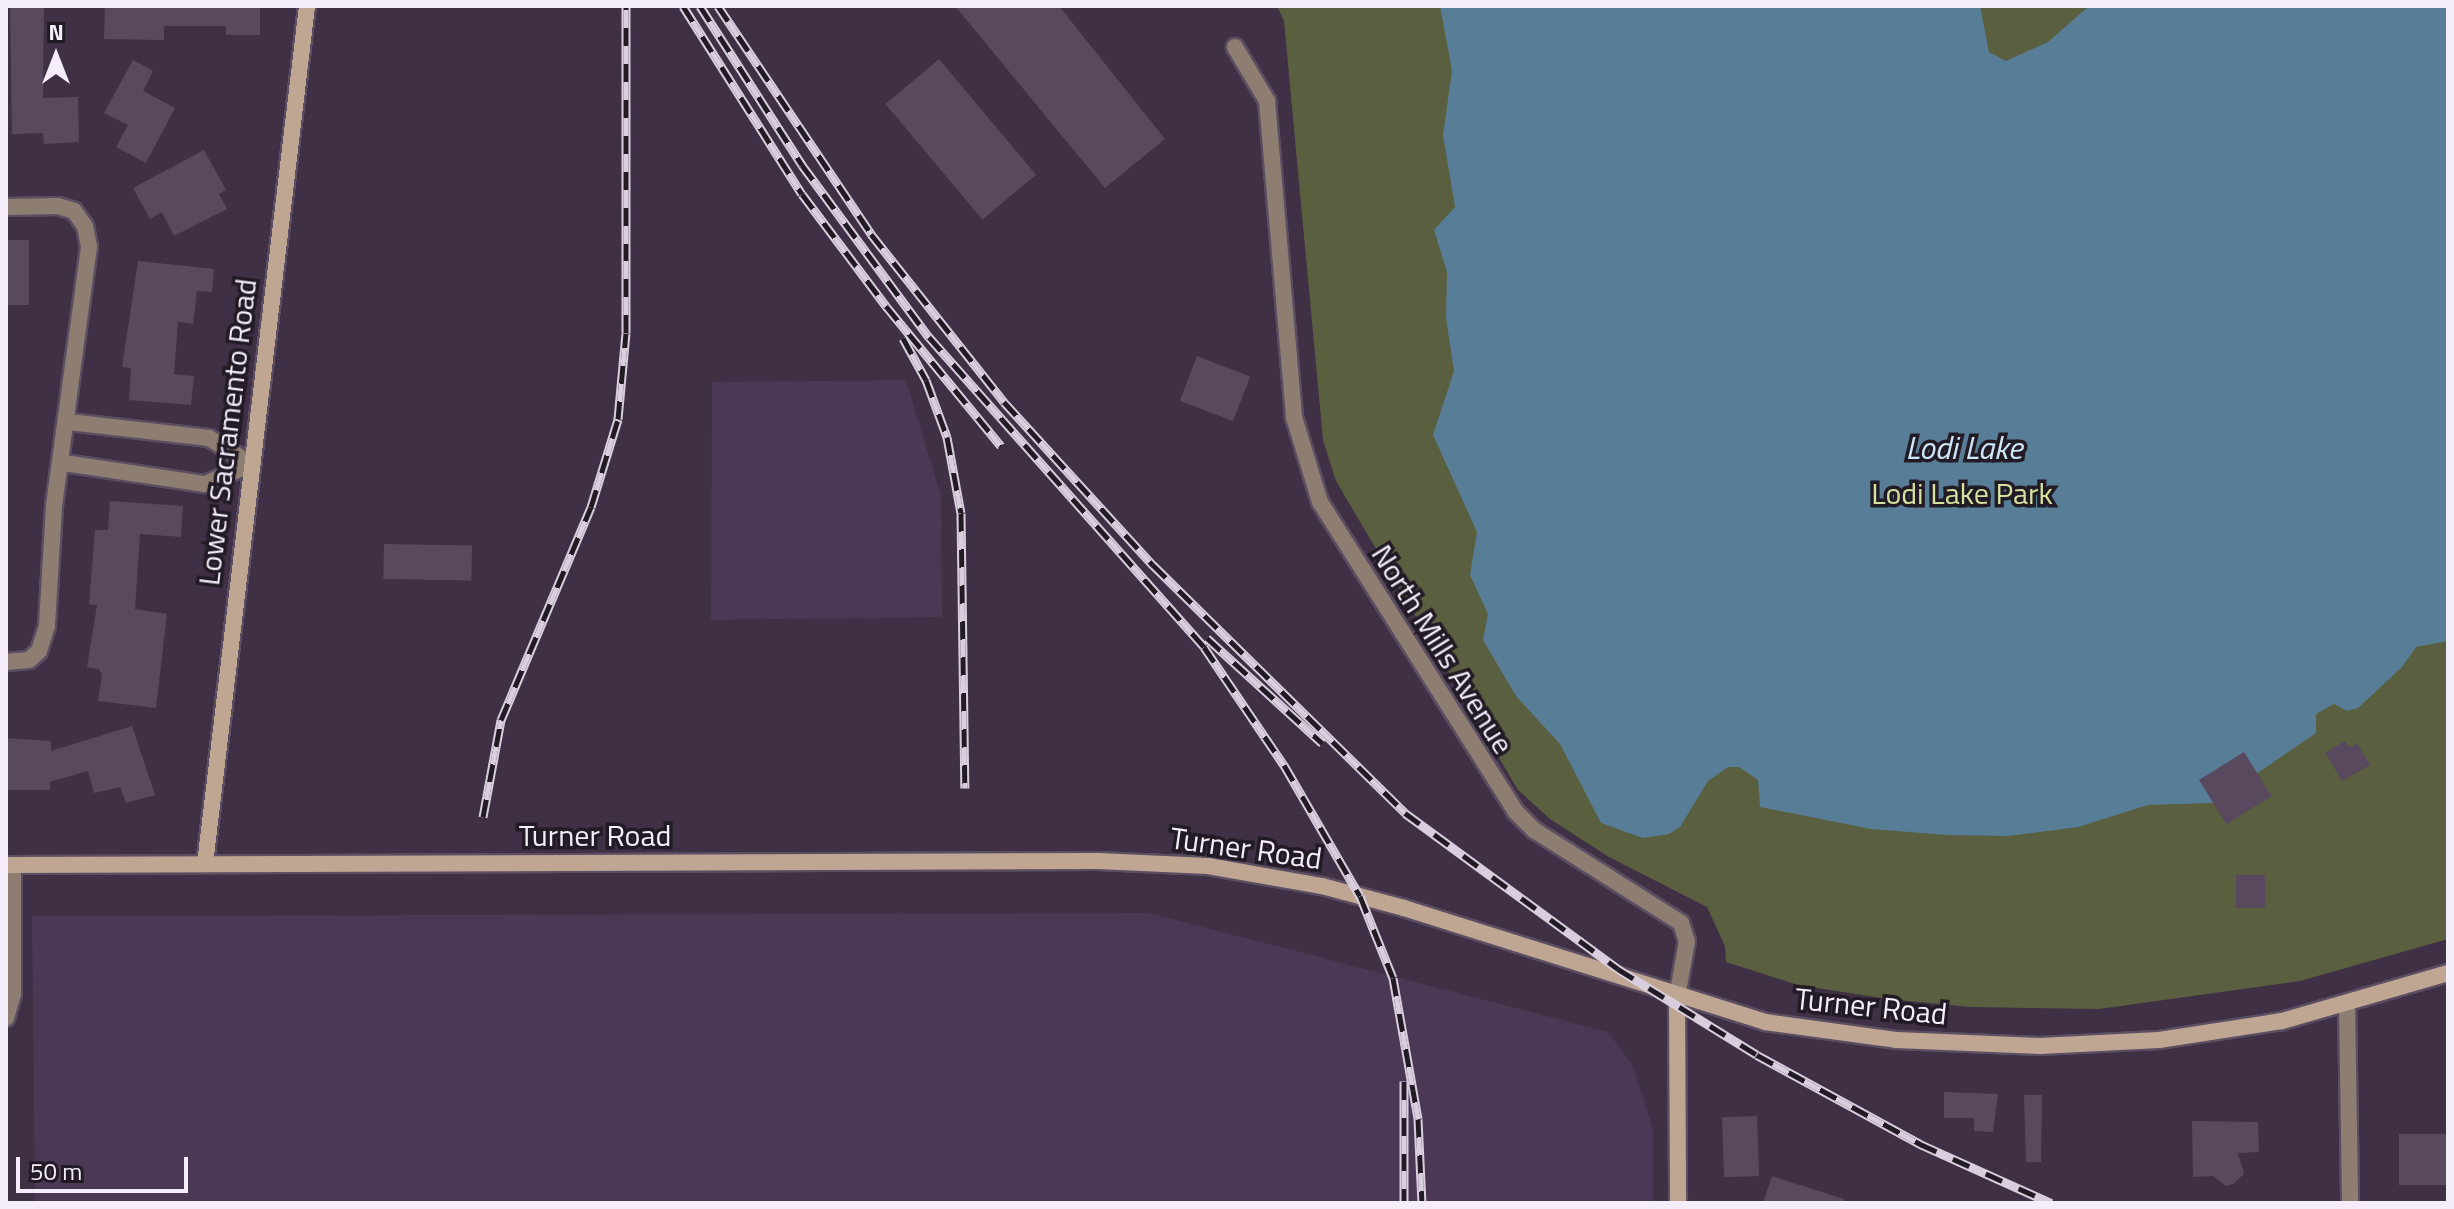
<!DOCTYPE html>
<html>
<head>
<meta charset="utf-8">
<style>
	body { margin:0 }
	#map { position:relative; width:2454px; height:1209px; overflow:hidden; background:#3f3045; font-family:"Titillium Web",sans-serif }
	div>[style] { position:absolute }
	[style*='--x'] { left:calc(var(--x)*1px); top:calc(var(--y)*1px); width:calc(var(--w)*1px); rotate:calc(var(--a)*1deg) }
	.built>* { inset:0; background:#4b3854 }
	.green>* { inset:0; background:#5a603f }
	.water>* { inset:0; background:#587d97 }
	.building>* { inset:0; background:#58495f; transform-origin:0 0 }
	.roads { filter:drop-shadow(2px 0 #5c4e62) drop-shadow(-2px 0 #5c4e62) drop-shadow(0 2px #5c4e62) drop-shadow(0 -2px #5c4e62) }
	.street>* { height:16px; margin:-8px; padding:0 8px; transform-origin:8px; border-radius:8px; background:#8e7e72 }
	.secondary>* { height:16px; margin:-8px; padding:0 8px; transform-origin:8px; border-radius:8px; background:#bfa693 }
	.rail>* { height:9px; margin-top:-4.5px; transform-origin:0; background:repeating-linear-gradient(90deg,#221b25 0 18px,#d8cedd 0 36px); box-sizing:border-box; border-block:2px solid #d8cedd }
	span { translate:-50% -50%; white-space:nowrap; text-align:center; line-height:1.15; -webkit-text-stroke:7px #221b25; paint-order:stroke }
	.street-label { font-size:30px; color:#f6edfb }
	.park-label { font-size:30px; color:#d4e19f }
	.water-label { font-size:32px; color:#cee6f8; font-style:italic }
	.frame { position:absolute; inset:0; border:8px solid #f6edfb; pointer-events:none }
	.north { position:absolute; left:16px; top:16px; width:80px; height:80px; -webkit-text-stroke:6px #221b25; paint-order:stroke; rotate:0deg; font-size:22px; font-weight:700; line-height:32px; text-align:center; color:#f6edfb }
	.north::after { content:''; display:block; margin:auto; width:28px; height:36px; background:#f6edfb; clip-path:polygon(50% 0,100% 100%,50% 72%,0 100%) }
	.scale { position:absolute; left:16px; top:1157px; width:172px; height:36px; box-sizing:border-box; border:4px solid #f6edfb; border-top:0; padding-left:10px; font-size:24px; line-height:28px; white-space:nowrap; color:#f6edfb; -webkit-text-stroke:6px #221b25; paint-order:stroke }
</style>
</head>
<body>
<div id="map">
	<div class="built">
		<div style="clip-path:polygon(906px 380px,941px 496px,942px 617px,711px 620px,712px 382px)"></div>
		<div style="clip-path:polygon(1149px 913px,1608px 1032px,1632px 1064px,1653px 1128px,1653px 1203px,35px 1203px,32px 916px)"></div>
	</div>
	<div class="green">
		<div style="clip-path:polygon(1277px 6px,2448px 6px,2448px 939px,2300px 981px,2099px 1009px,1970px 1007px,1888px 999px,1798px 985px,1726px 962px,1725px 946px,1707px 907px,1609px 857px,1550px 819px,1518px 790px,1336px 481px,1323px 440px,1284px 21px)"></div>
	</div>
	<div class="water">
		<div style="clip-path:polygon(1440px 6px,1980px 6px,1989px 52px,2006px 61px,2048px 42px,2089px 6px,2448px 6px,2448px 641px,2416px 647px,2402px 667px,2358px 708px,2347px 711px,2334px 704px,2316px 714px,2316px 733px,2214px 803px,2148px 805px,2078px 827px,2008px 836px,1948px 835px,1871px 829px,1760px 807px,1758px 780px,1739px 767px,1728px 767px,1708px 781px,1680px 827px,1669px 834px,1643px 838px,1601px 823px,1560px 744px,1516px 696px,1483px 640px,1488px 614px,1470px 575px,1477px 532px,1433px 435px,1454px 371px,1446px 318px,1447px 272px,1434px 230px,1455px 207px,1443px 135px,1452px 71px)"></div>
	</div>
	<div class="building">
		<div style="clip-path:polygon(10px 6px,44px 6px,43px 98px,78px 97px,79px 142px,44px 144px,43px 133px,12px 134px)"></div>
		<div style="clip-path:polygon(105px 6px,260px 6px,260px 35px,226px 35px,226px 26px,164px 26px,164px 40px,104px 39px)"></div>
		<div style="clip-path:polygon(955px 6px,1059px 6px,1165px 139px,1105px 188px)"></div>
		<div style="left:939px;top:59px;width:151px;height:70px;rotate:50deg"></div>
		<div style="clip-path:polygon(133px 60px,153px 71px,143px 91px,175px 108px,146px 163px,116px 147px,128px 125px,104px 113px)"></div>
		<div style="clip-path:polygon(204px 150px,226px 190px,219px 194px,227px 209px,174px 236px,162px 212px,150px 219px,133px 188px)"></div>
		<div style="left:6px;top:240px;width:23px;height:65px"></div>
		<div style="clip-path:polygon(138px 261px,214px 269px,212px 292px,197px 291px,193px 324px,178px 322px,174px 374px,194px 376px,191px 405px,129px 400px,131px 368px,122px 367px)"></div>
		<div style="left:1197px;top:356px;width:57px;height:48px;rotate:21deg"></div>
		<div style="clip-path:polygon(110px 501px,183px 506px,181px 537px,140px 534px,135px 609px,167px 614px,156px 708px,98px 701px,102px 675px,99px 669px,87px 667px,97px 605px,89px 604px,95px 530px,108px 530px)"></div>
		<div style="left:384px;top:544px;width:88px;height:35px;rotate:1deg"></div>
		<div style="clip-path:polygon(132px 726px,155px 795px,126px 803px,120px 787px,94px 793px,88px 771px,50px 782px,50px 790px,7px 790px,6px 738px,51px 741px,51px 751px)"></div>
		<div style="clip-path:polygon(2345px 741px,2350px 748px,2357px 743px,2370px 765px,2342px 781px,2325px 753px)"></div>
		<div style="left:2244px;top:752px;width:52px;height:53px;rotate:58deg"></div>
		<div style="left:2236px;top:875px;width:29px;height:33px"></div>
		<div style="clip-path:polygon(1944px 1092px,1998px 1094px,1993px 1132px,1974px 1131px,1974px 1118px,1944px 1118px)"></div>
		<div style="clip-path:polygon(2024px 1095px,2042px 1095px,2041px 1162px,2026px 1162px)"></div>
		<div style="left:1757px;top:1116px;width:60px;height:35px;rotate:88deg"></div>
		<div style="clip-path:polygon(2192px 1121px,2258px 1122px,2259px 1152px,2238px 1153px,2244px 1174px,2233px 1184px,2226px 1186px,2213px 1176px,2193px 1177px)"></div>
		<div style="left:2448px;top:1134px;width:51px;height:49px;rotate:90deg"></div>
		<div style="clip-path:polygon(1772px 1176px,1844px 1199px,1844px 1203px,1763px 1203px)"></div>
	</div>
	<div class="roads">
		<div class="street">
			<div style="--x:1235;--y:47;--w:63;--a:59.3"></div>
			<div style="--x:1267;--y:101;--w:317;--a:85.1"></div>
			<div style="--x:1294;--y:417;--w:89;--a:73"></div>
			<div style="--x:1320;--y:502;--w:365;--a:57.7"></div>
			<div style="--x:1515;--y:811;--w:27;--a:45"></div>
			<div style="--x:1534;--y:830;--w:174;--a:32.3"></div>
			<div style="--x:1681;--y:923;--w:19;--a:72"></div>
			<div style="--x:1687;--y:941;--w:57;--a:100.1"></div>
			<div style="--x:6;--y:207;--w:52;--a:-1.1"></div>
			<div style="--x:58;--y:206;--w:17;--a:17"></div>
			<div style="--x:74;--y:211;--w:19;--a:54"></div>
			<div style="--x:85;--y:226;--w:21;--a:79"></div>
			<div style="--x:89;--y:247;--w:262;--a:97.7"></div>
			<div style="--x:54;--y:507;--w:119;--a:93.4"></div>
			<div style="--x:47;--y:626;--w:26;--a:108"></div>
			<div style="--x:39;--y:651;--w:13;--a:138"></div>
			<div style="--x:29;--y:660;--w:23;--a:175"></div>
			<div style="--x:69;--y:422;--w:141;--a:6.5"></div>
			<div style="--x:209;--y:438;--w:49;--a:31.8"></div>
			<div style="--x:64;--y:463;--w:143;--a:8.5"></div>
			<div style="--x:205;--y:484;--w:50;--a:-23.5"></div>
			<div style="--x:2347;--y:1005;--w:198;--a:89.1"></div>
			<div style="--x:6;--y:1018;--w:25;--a:-74"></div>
			<div style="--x:13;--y:994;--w:129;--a:-90"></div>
		</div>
		<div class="secondary">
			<div style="--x:205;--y:864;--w:864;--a:-83.22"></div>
			<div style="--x:6;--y:865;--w:1092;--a:-0.21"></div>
			<div style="--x:1098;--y:861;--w:110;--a:2.6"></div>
			<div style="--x:1208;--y:866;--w:116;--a:10"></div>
			<div style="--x:1322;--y:886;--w:85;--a:15"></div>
			<div style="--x:1404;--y:908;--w:379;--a:17.5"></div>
			<div style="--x:1765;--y:1022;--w:132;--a:7.8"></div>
			<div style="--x:1896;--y:1040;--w:144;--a:2.4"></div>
			<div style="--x:2040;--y:1046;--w:119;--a:-2.9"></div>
			<div style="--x:2159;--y:1040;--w:124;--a:-8.8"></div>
			<div style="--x:2282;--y:1021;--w:173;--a:-16.1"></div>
			<div style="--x:1677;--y:997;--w:206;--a:89.7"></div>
		</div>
	</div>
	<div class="rail">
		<div style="--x:683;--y:6;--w:222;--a:57.7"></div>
		<div style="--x:802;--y:194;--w:140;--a:53.1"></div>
		<div style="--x:886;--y:306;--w:181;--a:50.6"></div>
		<div style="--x:700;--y:6;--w:189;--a:57.3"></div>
		<div style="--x:802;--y:165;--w:214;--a:53.6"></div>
		<div style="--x:929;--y:337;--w:414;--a:48.4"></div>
		<div style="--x:1204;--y:647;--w:143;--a:55.9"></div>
		<div style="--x:1284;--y:765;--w:151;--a:59.9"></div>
		<div style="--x:1360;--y:896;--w:88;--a:68.1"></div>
		<div style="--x:1393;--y:978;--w:143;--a:79.9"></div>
		<div style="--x:1418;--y:1119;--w:84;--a:87.3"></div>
		<div style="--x:718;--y:6;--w:275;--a:56.1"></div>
		<div style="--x:871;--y:234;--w:214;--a:51.6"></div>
		<div style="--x:1004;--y:402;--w:221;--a:47.6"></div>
		<div style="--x:1153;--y:565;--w:354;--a:44.5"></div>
		<div style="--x:1405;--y:813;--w:264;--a:36.2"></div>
		<div style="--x:1618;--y:969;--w:163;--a:31.7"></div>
		<div style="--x:1757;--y:1055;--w:186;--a:28.6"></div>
		<div style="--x:1920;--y:1144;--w:144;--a:24.2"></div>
		<div style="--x:903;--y:338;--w:48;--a:61.3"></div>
		<div style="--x:926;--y:380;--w:61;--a:69.8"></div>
		<div style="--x:947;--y:437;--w:77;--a:79.6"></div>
		<div style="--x:961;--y:513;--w:275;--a:89.2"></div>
		<div style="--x:1207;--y:638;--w:156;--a:42.4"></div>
		<div style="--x:483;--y:817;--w:99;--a:-79.5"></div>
		<div style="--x:501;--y:720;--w:231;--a:-67.1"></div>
		<div style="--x:591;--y:507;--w:92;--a:-72.9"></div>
		<div style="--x:618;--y:419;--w:86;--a:-84.7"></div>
		<div style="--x:626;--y:333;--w:327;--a:-90"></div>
		<div style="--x:1404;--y:1081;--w:122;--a:90"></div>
	</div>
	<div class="street-label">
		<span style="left:227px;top:432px;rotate:-83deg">Lower Sacramento Road</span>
		<span style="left:1443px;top:649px;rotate:58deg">North Mills Avenue</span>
		<span style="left:595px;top:835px">Turner Road</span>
		<span style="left:1246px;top:848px;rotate:8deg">Turner Road</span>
		<span style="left:1871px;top:1006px;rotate:6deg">Turner Road</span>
	</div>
	<div class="park-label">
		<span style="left:1962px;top:493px">Lodi Lake Park</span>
	</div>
	<div class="water-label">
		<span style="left:1964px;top:447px">Lodi Lake</span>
	</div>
	<div class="frame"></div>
	<div class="north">N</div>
	<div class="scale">50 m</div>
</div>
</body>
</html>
